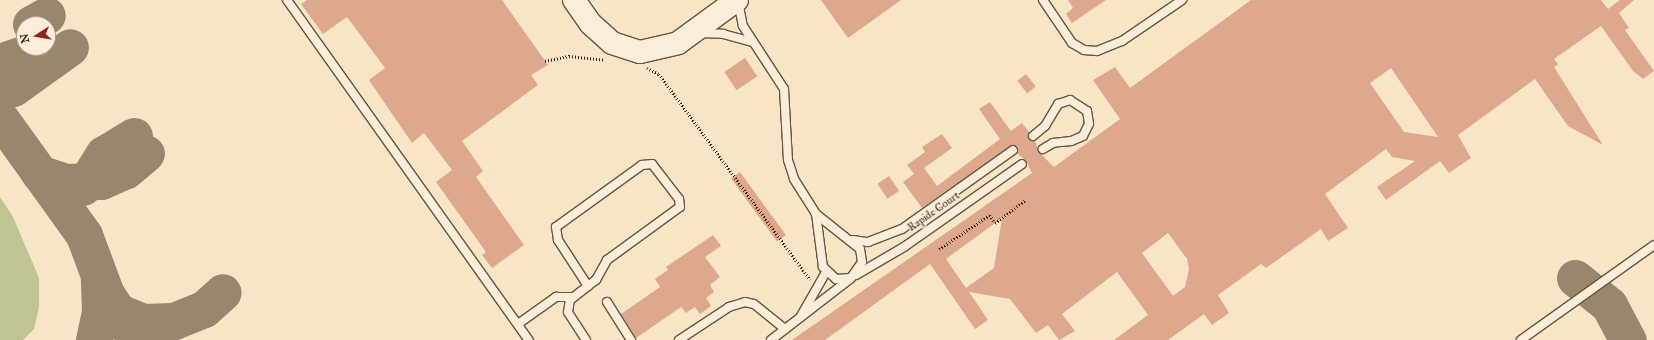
<!DOCTYPE html>
<html>
<head>
<meta charset="utf-8">
<style>
	body { margin:0 }
	#map { position:relative; width:1654px; height:340px; overflow:hidden; background:#f8e5c6; font-family:"IM FELL Great Primer",serif }
	div>[style] { position:absolute }
	[style*='--x'] { left:calc(var(--x)*1px); top:calc(var(--y)*1px); width:calc(var(--w)*1px); rotate:calc(var(--a)*1deg) }
	.green>* { inset:0; background:#bfc493 }
	.taxiway>* { height:37px; margin:-18.5px; padding:0 18.5px; transform-origin:18.5px; border-radius:18.5px; background:#98866d }
	.building>* { inset:0; background:#dea88c; transform-origin:0 0 }
	.path>* { height:2.5px; margin-top:-1.25px; transform-origin:0; background:repeating-linear-gradient(90deg,#382614 0 1px,transparent 0 3px) }
	.roads { filter:drop-shadow(1px 0 #685640) drop-shadow(-1px 0 #685640) drop-shadow(0 1px #685640) drop-shadow(0 -1px #685640) }
	.lane>* { height:8px; margin:-4px; padding:0 4px; transform-origin:4px; border-radius:4px; background:#faeeda }
	.secondary>* { height:22px; margin:-11px; padding:0 11px; transform-origin:11px; border-radius:11px; background:#faeeda }
	span { translate:-50% -50%; white-space:nowrap; text-align:center; line-height:1.15; -webkit-text-stroke:3px #faeeda; paint-order:stroke }
	.street-label { font-size:11px; color:#382614 }
	.north { position:absolute; left:16px; top:16px; width:40px; height:40px; box-sizing:border-box; background:#faeeda; border:1px solid #ac9e8b; border-radius:50%; rotate:258deg; font-size:11px; font-weight:700; line-height:16px; text-align:center; color:#382614 }
	.north::after { content:''; display:block; margin:auto; width:14px; height:18px; background:#8f2418; clip-path:polygon(50% 0,100% 100%,50% 72%,0 100%) }
</style>
</head>
<body>
<div id="map">
	<div class="green">
		<div style="clip-path:polygon(0 197px,13px 217px,39px 278px,39px 307px,34px 329px,23px 340px,0 340px)"></div>
	</div>
	<div class="taxiway">
		<div style="--x:31;--y:24;--w:18;--a:-29"></div>
		<div style="--x:0;--y:62;--w:42;--a:-19.3"></div>
		<div style="--x:0;--y:91;--w:13;--a:-13"></div>
		<div style="--x:13;--y:88;--w:70;--a:-35.7"></div>
		<div style="--x:0;--y:118;--w:144;--a:54.3"></div>
		<div style="--x:84;--y:235;--w:63;--a:69.6"></div>
		<div style="--x:106;--y:294;--w:55;--a:56"></div>
		<div style="--x:39;--y:173;--w:28;--a:19"></div>
		<div style="--x:65;--y:182;--w:36;--a:-2"></div>
		<div style="--x:101;--y:181;--w:27;--a:-24"></div>
		<div style="--x:126;--y:170;--w:26;--a:-40"></div>
		<div style="--x:83;--y:187;--w:39;--a:-58"></div>
		<div style="--x:104;--y:154;--w:35;--a:-31"></div>
		<div style="--x:1575;--y:278;--w:43;--a:38.5"></div>
		<div style="--x:1609;--y:305;--w:40;--a:62"></div>
		<div style="--x:116;--y:311;--w:29;--a:22"></div>
		<div style="--x:143;--y:322;--w:31;--a:-2"></div>
		<div style="--x:174;--y:321;--w:32;--a:-22"></div>
		<div style="--x:204;--y:309;--w:25;--a:-42"></div>
		<div style="--x:94;--y:340;--w:30;--a:-78"></div>
		<div style="--x:100;--y:311;--w:32;--a:-92"></div>
	</div>
	<div class="building">
		<div style="clip-path:polygon(307px 0,502px 0,548px 65px,531px 75px,538px 85px,462px 141px,483px 171px,476px 177px,524px 245px,492px 268px,482px 255px,486px 252px,436px 182px,452px 170px,424px 133px,412px 143px,369px 80px,385px 68px,347px 17px,323px 34px,301px 4px)"></div>
		<div style="clip-path:polygon(821px 0,901px 0,848px 38px)"></div>
		<div style="clip-path:polygon(1068px 0,1106px 0,1072px 23px,1066px 14px,1073px 8px)"></div>
		<div style="clip-path:polygon(evenodd,1251px 0,1601px 0,1608px 9px,1620px 0,1634px 0,1619px 13px,1629px 28px,1625px 30px,1654px 71px,1643px 79px,1633px 71px,1601px 26px,1554px 59px,1558px 64px,1554px 67px,1603px 145px,1568px 126px,1535px 79px,1458px 135px,1471px 158px,1449px 173px,1440px 161px,1386px 200px,1377px 187px,1415px 161px,1392px 157px,1386px 149px,1325px 194px,1348px 228px,1328px 241px,1321px 229px,1266px 268px,1261px 264px,1218px 295px,1229px 313px,1212px 325px,1204px 314px,1168px 340px,1114px 340px,1148px 315px,1117px 272px,1062px 314px,1075px 331px,1059px 340px,1048px 325px,1036px 333px,1010px 299px,969px 292px,988px 320px,975px 329px,930px 264px,825px 340px,792px 340px,1032px 173px,1026px 161px,1017px 153px,1018px 147px,1012px 145px,922px 208px,903px 182px,914px 174px,907px 165px,925px 152px,922px 147px,942px 134px,952px 148px,924px 168px,937px 186px,1000px 139px,979px 109px,990px 102px,1011px 131px,1022px 123px,1029px 132px,1029px 139px,1035px 141px,1039px 152px,1054px 167px,1120px 119px,1093px 80px,1115px 67px,1130px 88px,1251px 0,1391px 68px,1438px 137px,1404px 132px,1370px 83px,1391px 68px,1251px 0,1002px 218px,994px 268px,966px 288px,946px 259px,1002px 218px,1251px 0,1168px 233px,1187px 259px,1189px 269px,1185px 287px,1173px 296px,1142px 253px,1168px 233px)"></div>
		<div style="left:745px;top:58px;width:22px;height:25px;rotate:56deg"></div>
		<div style="left:1026px;top:74px;width:16px;height:11px;rotate:52deg"></div>
		<div style="left:740px;top:172px;width:78px;height:11px;rotate:54deg"></div>
		<div style="left:889px;top:176px;width:18px;height:14px;rotate:56deg"></div>
		<div style="clip-path:polygon(713px 235px,721px 246px,705px 257px,720px 277px,710px 285px,714px 292px,706px 298px,711px 306px,700px 314px,695px 307px,686px 313px,681px 307px,636px 338px,621px 314px,660px 287px,655px 279px,668px 270px,666px 267px)"></div>
	</div>
	<div class="path">
		<div style="--x:545;--y:61;--w:25;--a:-12"></div>
		<div style="--x:569;--y:56;--w:36;--a:6"></div>
		<div style="--x:647;--y:68;--w:13;--a:27"></div>
		<div style="--x:659;--y:74;--w:15;--a:53"></div>
		<div style="--x:668;--y:86;--w:240;--a:53.7"></div>
		<div style="--x:939;--y:249;--w:61;--a:-33.7"></div>
		<div style="--x:990;--y:215;--w:9;--a:58"></div>
		<div style="--x:995;--y:223;--w:39;--a:-37"></div>
	</div>
	<div class="roads">
		<div class="lane">
			<div style="--x:287;--y:0;--w:417;--a:54.6"></div>
			<div style="--x:1043;--y:0;--w:52;--a:56"></div>
			<div style="--x:1072;--y:43;--w:14;--a:30"></div>
			<div style="--x:1084;--y:50;--w:13;--a:4"></div>
			<div style="--x:1097;--y:51;--w:27;--a:-22"></div>
			<div style="--x:1122;--y:41;--w:73;--a:-34.3"></div>
			<div style="--x:738;--y:1;--w:25;--a:79"></div>
			<div style="--x:743;--y:26;--w:75;--a:56.9"></div>
			<div style="--x:784;--y:89;--w:71;--a:86.8"></div>
			<div style="--x:788;--y:160;--w:20;--a:72"></div>
			<div style="--x:794;--y:179;--w:41;--a:57.8"></div>
			<div style="--x:816;--y:214;--w:56;--a:38.5"></div>
			<div style="--x:860;--y:249;--w:13;--a:81"></div>
			<div style="--x:862;--y:262;--w:19;--a:125"></div>
			<div style="--x:851;--y:278;--w:15;--a:176"></div>
			<div style="--x:836;--y:279;--w:18;--a:-137"></div>
			<div style="--x:823;--y:267;--w:53;--a:-97.5"></div>
			<div style="--x:699;--y:33;--w:24;--a:2"></div>
			<div style="--x:723;--y:34;--w:31;--a:15"></div>
			<div style="--x:1033;--y:136;--w:16;--a:-40"></div>
			<div style="--x:1045;--y:126;--w:26;--a:-59"></div>
			<div style="--x:1058;--y:104;--w:13;--a:-18"></div>
			<div style="--x:1070;--y:100;--w:20;--a:33"></div>
			<div style="--x:1087;--y:111;--w:13;--a:81"></div>
			<div style="--x:1089;--y:124;--w:13;--a:117"></div>
			<div style="--x:1083;--y:136;--w:13;--a:157"></div>
			<div style="--x:1071;--y:141;--w:18;--a:174"></div>
			<div style="--x:1053;--y:143;--w:12;--a:149"></div>
			<div style="--x:853;--y:240;--w:15;--a:8"></div>
			<div style="--x:868;--y:242;--w:36;--a:-21"></div>
			<div style="--x:902;--y:229;--w:136;--a:-35.4"></div>
			<div style="--x:856;--y:275;--w:56;--a:-30.3"></div>
			<div style="--x:904;--y:247;--w:144;--a:-35.1"></div>
			<div style="--x:607;--y:302;--w:45;--a:57.7"></div>
			<div style="--x:801;--y:316;--w:51;--a:-60.4"></div>
			<div style="--x:518;--y:324;--w:47;--a:-35.4"></div>
			<div style="--x:556;--y:297;--w:15;--a:0"></div>
			<div style="--x:586;--y:340;--w:33;--a:-123"></div>
			<div style="--x:568;--y:312;--w:12;--a:-81"></div>
			<div style="--x:570;--y:300;--w:33;--a:-38"></div>
			<div style="--x:596;--y:280;--w:23;--a:-61"></div>
			<div style="--x:607;--y:260;--w:90;--a:-36"></div>
			<div style="--x:680;--y:207;--w:8;--a:-97"></div>
			<div style="--x:679;--y:199;--w:44;--a:-127.6"></div>
			<div style="--x:652;--y:164;--w:10;--a:174"></div>
			<div style="--x:642;--y:165;--w:106;--a:144.2"></div>
			<div style="--x:556;--y:227;--w:13;--a:81"></div>
			<div style="--x:558;--y:240;--w:55;--a:56.9"></div>
			<div style="--x:679;--y:340;--w:60;--a:-33.4"></div>
			<div style="--x:729;--y:307;--w:17;--a:-17"></div>
			<div style="--x:745;--y:302;--w:9;--a:13"></div>
			<div style="--x:754;--y:304;--w:40;--a:39"></div>
			<div style="--x:771;--y:340;--w:100;--a:-37.7"></div>
			<div style="--x:1521;--y:340;--w:163;--a:-35.5"></div>
		</div>
		<div class="secondary">
			<div style="--x:574;--y:0;--w:29;--a:55"></div>
			<div style="--x:591;--y:24;--w:28;--a:42"></div>
			<div style="--x:612;--y:43;--w:29;--a:18"></div>
			<div style="--x:640;--y:52;--w:39;--a:-13"></div>
			<div style="--x:678;--y:43;--w:73;--a:-36.1"></div>
		</div>
	</div>
	<div class="street-label">
		<span style="left:934px;top:212px;rotate:-35deg">Rapide Court</span>
	</div>
	<div class="north">N</div>
</div>
</body>
</html>
